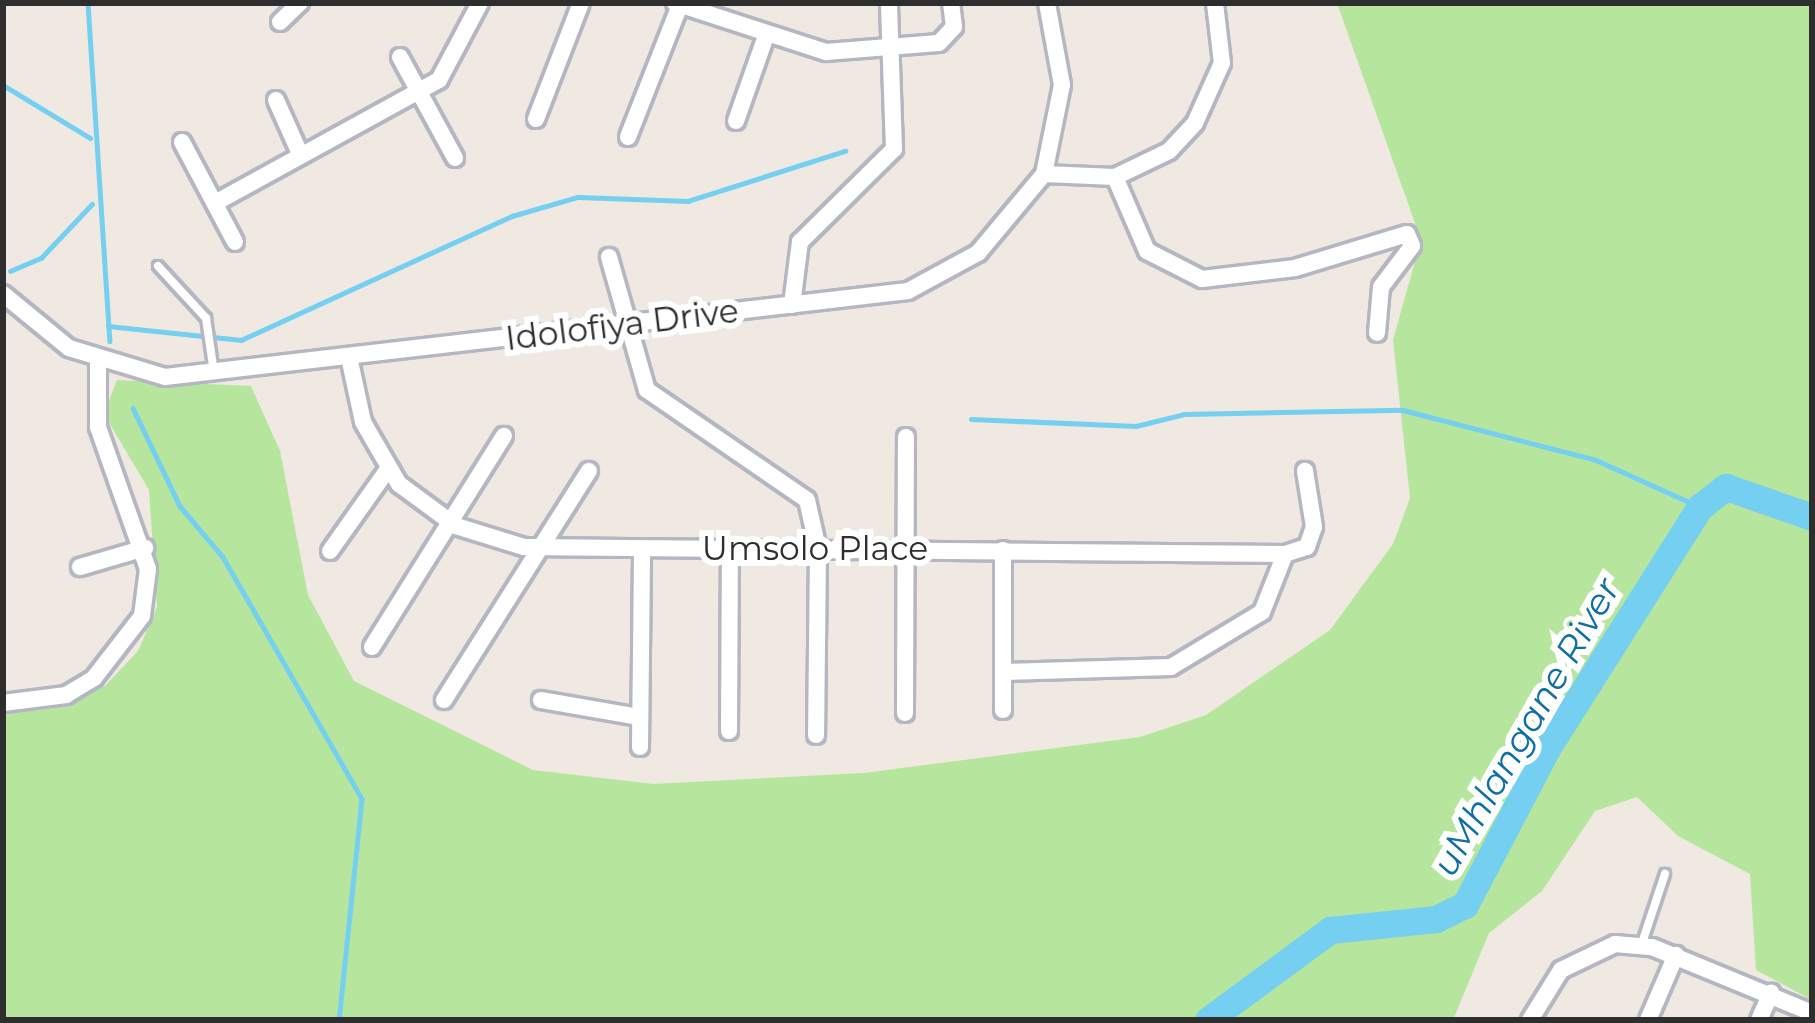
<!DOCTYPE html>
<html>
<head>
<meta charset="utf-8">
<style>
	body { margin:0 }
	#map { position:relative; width:1815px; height:1023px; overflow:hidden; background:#efe9e1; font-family:Montserrat,sans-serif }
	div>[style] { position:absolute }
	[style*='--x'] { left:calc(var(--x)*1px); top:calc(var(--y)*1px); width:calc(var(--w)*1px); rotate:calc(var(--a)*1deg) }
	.green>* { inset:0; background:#b6e59e }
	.stream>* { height:4.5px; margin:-2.25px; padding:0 2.25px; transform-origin:2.25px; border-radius:2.25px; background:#75cff0 }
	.river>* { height:27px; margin:-13.5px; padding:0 13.5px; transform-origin:13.5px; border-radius:13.5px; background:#75cff0 }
	.roads { filter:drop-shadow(3px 0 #b4b7c1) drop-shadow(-3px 0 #b4b7c1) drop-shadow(0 3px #b4b7c1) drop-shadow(0 -3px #b4b7c1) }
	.service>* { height:8px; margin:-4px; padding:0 4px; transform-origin:4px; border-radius:4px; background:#fff }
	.minor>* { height:16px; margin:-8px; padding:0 8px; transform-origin:8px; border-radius:8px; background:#fff }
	span { translate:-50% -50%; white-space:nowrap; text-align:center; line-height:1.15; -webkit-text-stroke:12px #fff; paint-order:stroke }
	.street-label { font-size:33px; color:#2e2e2e }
	.water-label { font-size:36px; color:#0d6fa3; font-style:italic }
	.frame { position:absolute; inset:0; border:6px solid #2e2e2e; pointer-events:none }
</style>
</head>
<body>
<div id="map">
	<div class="green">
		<div style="clip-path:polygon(1337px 3px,1812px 3px,1812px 1000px,1756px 970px,1750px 874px,1678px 836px,1637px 797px,1595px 811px,1542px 891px,1489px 933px,1453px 1020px,3px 1020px,3px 710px,58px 708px,105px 686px,138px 651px,157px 607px,149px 490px,104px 414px,117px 380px,251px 386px,280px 451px,308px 595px,354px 681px,533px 770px,653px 784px,864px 773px,1140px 737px,1206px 715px,1330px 630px,1393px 544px,1410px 498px,1393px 340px,1421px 240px)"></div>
	</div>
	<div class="stream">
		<div style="--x:88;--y:3;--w:339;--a:86.3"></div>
		<div style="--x:3;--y:85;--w:102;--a:31.3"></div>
		<div style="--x:10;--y:271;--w:34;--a:-23"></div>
		<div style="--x:41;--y:258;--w:74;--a:-46.6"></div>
		<div style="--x:108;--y:326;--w:134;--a:6"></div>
		<div style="--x:241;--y:340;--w:298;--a:-24.6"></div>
		<div style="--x:512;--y:216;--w:69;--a:-16.1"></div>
		<div style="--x:578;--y:197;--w:110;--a:2.1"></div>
		<div style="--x:688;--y:201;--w:165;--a:-17.7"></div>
		<div style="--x:133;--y:408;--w:109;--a:64.4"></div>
		<div style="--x:180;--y:506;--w:67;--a:49.9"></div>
		<div style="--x:223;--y:557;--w:279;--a:60.1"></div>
		<div style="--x:362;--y:799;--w:222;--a:95.9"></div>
		<div style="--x:971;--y:419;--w:165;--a:2.4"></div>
		<div style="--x:1136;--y:426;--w:50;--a:-13.8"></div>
		<div style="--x:1185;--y:414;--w:218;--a:-1.1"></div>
		<div style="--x:1403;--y:410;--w:199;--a:14.5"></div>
		<div style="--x:1596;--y:460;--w:114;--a:24.3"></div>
	</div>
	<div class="river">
		<div style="--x:1208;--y:1020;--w:152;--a:-36.4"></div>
		<div style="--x:1330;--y:930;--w:107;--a:-5.9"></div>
		<div style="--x:1436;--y:919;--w:32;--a:-26"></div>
		<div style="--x:1465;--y:905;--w:178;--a:-62.3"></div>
		<div style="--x:1548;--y:747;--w:284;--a:-57.7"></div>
		<div style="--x:1700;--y:507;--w:33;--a:-38"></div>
		<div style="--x:1726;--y:487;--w:91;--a:19.2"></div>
	</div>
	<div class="roads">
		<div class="service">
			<div style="--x:158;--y:266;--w:71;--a:47.3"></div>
			<div style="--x:206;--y:318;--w:56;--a:81.7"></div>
			<div style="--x:1642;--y:943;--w:73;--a:-71.6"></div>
		</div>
		<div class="minor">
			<div style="--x:675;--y:3;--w:159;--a:18"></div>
			<div style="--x:826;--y:52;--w:113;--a:-4.6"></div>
			<div style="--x:939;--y:43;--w:22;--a:-47"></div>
			<div style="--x:954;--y:27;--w:24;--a:-97"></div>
			<div style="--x:280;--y:22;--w:28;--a:-44"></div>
			<div style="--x:400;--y:57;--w:115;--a:61.4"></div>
			<div style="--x:276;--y:100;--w:61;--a:65.9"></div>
			<div style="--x:536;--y:119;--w:124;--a:-68.8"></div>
			<div style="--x:736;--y:121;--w:90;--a:-70.6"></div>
			<div style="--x:628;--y:137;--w:142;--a:-68.5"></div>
			<div style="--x:182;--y:142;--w:113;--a:62.1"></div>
			<div style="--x:1044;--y:174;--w:71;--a:2.4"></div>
			<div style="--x:1115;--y:177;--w:60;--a:-25.7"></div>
			<div style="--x:1169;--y:151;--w:38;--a:-47"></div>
			<div style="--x:1195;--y:123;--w:66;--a:-65.8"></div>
			<div style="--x:1222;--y:63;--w:60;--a:-96.7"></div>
			<div style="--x:1115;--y:177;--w:81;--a:66.6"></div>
			<div style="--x:1147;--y:251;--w:62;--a:27"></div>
			<div style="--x:1202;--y:279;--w:94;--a:-6.7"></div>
			<div style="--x:1295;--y:268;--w:117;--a:-16.9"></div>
			<div style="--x:1407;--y:234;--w:13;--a:67"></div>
			<div style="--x:1412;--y:246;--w:51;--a:127.1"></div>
			<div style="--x:1381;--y:287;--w:46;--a:95"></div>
			<div style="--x:215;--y:203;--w:256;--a:-28.8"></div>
			<div style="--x:439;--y:80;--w:87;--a:-62"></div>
			<div style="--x:609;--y:257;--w:138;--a:74.1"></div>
			<div style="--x:647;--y:390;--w:194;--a:34.5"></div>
			<div style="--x:807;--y:500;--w:50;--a:77.3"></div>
			<div style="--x:818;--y:549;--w:186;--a:90.6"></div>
			<div style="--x:3;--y:294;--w:85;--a:39.3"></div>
			<div style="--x:69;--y:348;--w:100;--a:16.8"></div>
			<div style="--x:165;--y:377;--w:748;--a:-6.6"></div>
			<div style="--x:908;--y:291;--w:80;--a:-28.5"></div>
			<div style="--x:978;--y:253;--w:103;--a:-50.1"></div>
			<div style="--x:1044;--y:174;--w:91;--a:-78.6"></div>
			<div style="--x:1062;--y:85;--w:83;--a:-100.4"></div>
			<div style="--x:792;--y:305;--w:64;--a:-82.8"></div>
			<div style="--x:800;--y:242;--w:132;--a:-44.7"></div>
			<div style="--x:894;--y:149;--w:146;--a:-92"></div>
			<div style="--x:349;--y:357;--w:66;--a:77.8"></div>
			<div style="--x:363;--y:422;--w:72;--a:59.9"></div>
			<div style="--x:399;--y:484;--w:71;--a:36.4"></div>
			<div style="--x:456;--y:526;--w:71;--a:17.2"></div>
			<div style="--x:524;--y:547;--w:761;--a:0.53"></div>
			<div style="--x:1285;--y:554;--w:23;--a:-18"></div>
			<div style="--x:1307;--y:547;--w:21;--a:-71"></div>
			<div style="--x:1314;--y:527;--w:57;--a:-99.1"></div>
			<div style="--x:330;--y:551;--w:100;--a:-54.7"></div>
			<div style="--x:80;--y:567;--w:68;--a:-16.3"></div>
			<div style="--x:372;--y:647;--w:249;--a:-58"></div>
			<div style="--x:1005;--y:672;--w:166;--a:-1.7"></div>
			<div style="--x:1171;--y:667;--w:106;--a:-31.1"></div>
			<div style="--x:1262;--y:612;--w:62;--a:-68.4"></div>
			<div style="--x:444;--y:700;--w:271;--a:-57.7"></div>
			<div style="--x:541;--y:700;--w:98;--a:9.9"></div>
			<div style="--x:3;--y:703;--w:64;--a:-7.2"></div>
			<div style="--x:66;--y:695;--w:33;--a:-31"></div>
			<div style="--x:94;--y:678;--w:78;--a:-52.3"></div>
			<div style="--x:142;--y:616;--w:47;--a:-82.7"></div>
			<div style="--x:148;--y:569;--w:151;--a:-109.4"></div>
			<div style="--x:98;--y:427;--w:65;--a:-90"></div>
			<div style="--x:1003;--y:710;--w:160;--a:-90"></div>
			<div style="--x:905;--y:713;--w:276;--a:-89.8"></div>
			<div style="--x:729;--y:731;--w:182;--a:-89.7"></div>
			<div style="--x:640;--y:747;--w:197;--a:-89.4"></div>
			<div style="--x:1530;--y:1020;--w:59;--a:-58.2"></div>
			<div style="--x:1561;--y:970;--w:60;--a:-25.7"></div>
			<div style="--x:1615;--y:944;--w:37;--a:5"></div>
			<div style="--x:1652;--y:947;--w:173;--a:22.4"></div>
			<div style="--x:1648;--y:1020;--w:71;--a:-66.7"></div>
			<div style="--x:1759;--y:1020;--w:30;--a:-66"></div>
		</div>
	</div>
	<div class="street-label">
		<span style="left:622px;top:325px;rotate:-7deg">Idolofiya Drive</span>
		<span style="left:815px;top:549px">Umsolo Place</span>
	</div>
	<div class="water-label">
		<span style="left:1526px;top:727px;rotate:-60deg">uMhlangane River</span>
	</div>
	<div class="frame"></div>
</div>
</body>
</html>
